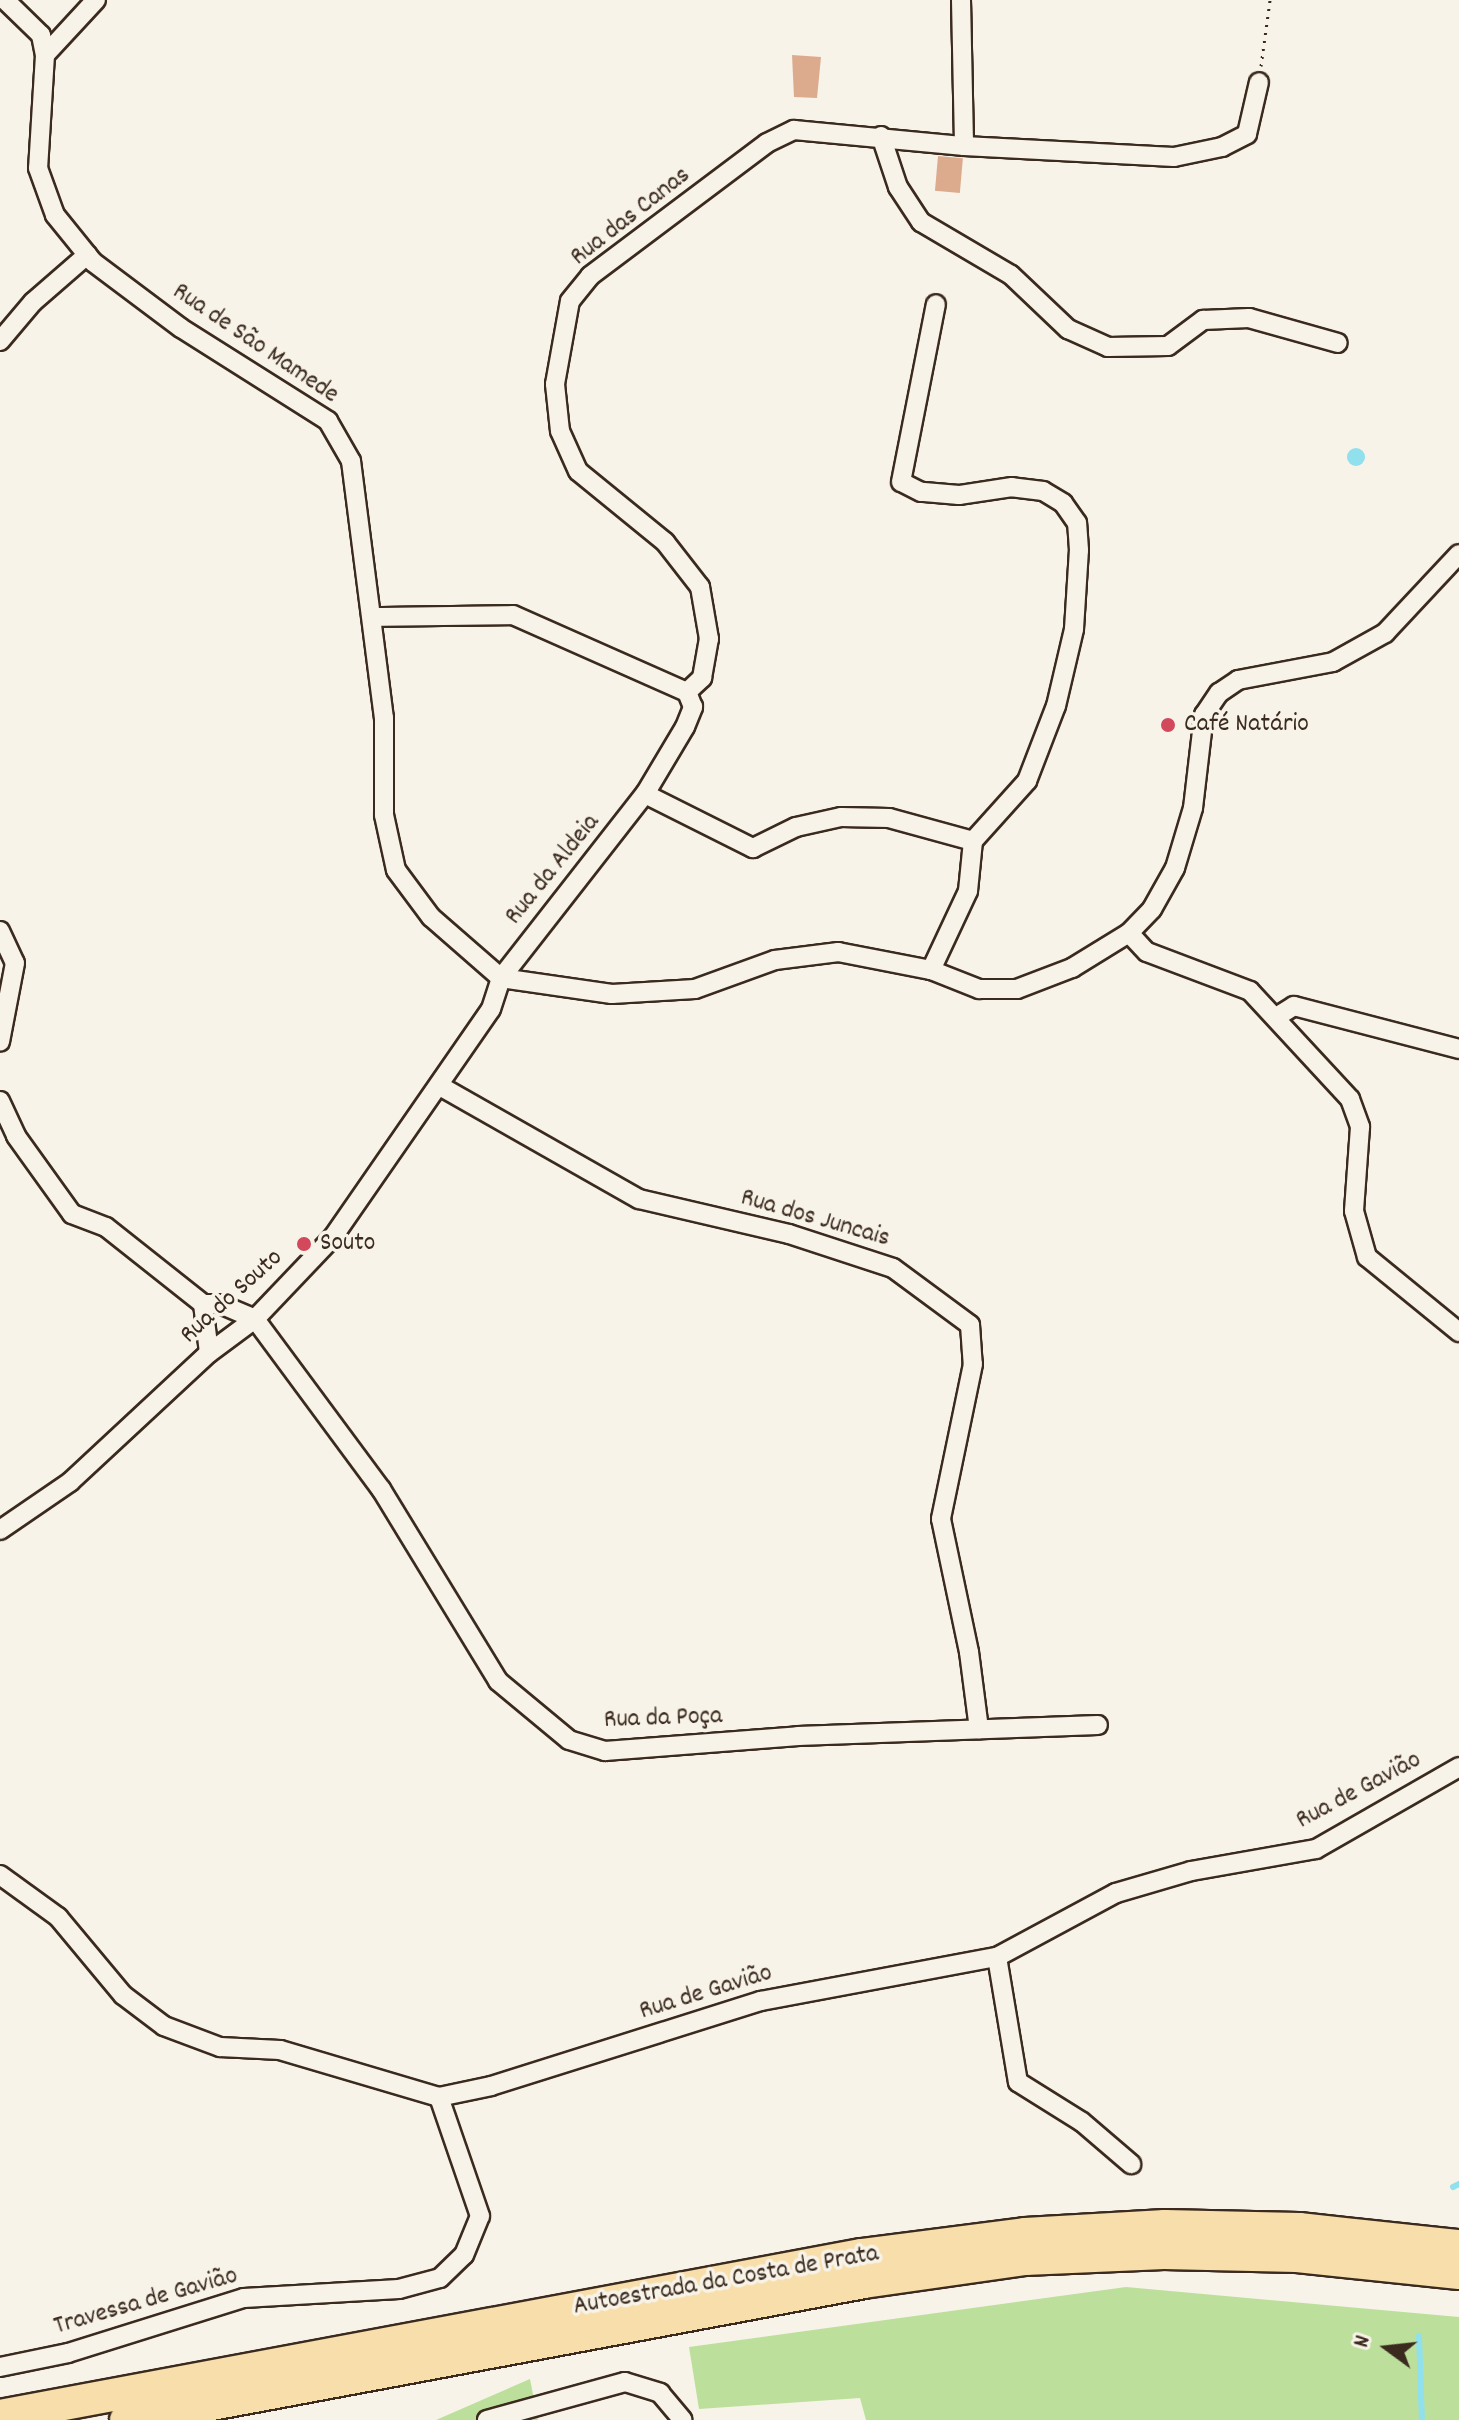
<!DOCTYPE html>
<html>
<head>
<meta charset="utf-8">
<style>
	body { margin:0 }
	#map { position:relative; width:1459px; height:2420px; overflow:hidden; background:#f7f3e8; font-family:Dekko,sans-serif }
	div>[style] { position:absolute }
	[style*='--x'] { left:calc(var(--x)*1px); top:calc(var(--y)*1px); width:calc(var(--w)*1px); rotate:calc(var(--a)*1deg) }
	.green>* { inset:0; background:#bce09b }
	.water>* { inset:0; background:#90e0ed }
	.round { border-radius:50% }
	.stream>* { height:6px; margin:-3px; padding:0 3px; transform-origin:3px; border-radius:3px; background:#90e0ed }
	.building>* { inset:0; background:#dcab8e; transform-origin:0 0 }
	.path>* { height:3px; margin-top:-1.5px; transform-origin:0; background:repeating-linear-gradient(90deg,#3b2a1e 0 2px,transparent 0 8px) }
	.roads { filter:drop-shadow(2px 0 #3b2a1e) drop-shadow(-2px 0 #3b2a1e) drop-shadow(0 2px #3b2a1e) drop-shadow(0 -2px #3b2a1e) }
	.street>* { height:18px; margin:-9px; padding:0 9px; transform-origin:9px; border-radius:9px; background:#f7f3e8 }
	.highway>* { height:32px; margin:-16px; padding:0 16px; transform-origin:16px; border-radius:16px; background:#f8deab }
	.dots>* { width:22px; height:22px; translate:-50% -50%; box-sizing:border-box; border:4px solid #f7f3e8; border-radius:50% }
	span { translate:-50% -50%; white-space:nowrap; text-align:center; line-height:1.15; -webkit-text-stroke:7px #f7f3e8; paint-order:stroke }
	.street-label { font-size:26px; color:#3b2a1e }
	.poi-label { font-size:26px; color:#3b2a1e }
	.left { translate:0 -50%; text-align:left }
	.north { position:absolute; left:1347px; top:2308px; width:80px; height:80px; -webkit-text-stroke:6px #f7f3e8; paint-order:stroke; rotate:285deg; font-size:22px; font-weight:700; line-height:32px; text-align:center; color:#3b2a1e }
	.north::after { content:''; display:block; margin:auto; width:28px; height:36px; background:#3b2a1e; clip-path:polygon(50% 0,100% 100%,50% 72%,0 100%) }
</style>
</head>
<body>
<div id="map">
	<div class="green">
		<div style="clip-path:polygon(1126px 2287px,1459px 2317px,1459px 2420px,866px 2420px,860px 2398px,699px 2409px,689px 2347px)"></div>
		<div style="clip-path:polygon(530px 2379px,538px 2420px,436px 2420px)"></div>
	</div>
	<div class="water">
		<div class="round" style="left:1347px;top:448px;width:18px;height:18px"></div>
	</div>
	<div class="stream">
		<div style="--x:1453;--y:2187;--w:7;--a:-27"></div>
		<div style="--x:1419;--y:2336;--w:84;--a:88"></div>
	</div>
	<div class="building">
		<div style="clip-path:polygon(792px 55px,821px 57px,817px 98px,794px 97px)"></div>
		<div style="left:938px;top:156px;width:25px;height:35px;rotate:5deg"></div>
	</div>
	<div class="path">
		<div style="--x:1261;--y:66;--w:67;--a:-82.2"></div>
	</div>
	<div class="roads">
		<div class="street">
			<div style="--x:5;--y:0;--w:50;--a:44.2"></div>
			<div style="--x:41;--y:35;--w:20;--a:79"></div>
			<div style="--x:45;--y:55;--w:113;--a:93.5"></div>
			<div style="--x:38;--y:168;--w:50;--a:70.1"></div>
			<div style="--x:55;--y:215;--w:60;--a:51"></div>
			<div style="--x:93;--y:262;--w:110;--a:36.9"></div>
			<div style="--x:181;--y:328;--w:174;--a:32.3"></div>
			<div style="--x:328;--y:421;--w:46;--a:60.1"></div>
			<div style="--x:351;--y:461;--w:259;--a:82.7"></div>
			<div style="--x:384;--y:718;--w:97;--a:90"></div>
			<div style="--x:384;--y:815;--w:56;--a:77.7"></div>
			<div style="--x:396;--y:870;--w:59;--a:53.3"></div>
			<div style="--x:431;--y:917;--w:93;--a:41.1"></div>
			<div style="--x:961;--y:0;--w:146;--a:88.8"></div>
			<div style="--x:45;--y:55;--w:75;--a:-47.2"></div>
			<div style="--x:881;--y:136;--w:54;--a:71.6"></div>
			<div style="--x:898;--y:187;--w:42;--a:56.7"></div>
			<div style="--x:921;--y:222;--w:104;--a:30.5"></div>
			<div style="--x:1011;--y:275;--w:79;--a:43.5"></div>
			<div style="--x:1068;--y:329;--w:44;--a:24.2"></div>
			<div style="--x:1108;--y:347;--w:60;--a:-1"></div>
			<div style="--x:1168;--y:346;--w:44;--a:-36.6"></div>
			<div style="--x:1203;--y:320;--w:46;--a:-2.5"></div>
			<div style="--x:1249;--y:318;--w:92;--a:15.7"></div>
			<div style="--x:0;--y:341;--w:51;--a:-49.8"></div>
			<div style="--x:33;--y:302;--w:72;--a:-41"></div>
			<div style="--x:373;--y:617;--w:140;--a:-0.8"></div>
			<div style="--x:513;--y:615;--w:190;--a:23.9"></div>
			<div style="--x:687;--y:692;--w:21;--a:-43"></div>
			<div style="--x:702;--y:678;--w:40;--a:-80"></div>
			<div style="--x:709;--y:639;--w:53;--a:-99.8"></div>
			<div style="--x:700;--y:587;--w:57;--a:-127.9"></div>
			<div style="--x:665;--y:542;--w:112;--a:-140.8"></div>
			<div style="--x:578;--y:471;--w:44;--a:-114.2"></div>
			<div style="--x:560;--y:431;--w:47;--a:-96.1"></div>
			<div style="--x:555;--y:384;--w:84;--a:-79.8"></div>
			<div style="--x:570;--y:301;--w:32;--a:-51"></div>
			<div style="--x:590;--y:276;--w:221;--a:-36.9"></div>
			<div style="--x:767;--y:143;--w:30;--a:-26"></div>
			<div style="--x:794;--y:130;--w:171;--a:5.4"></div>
			<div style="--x:964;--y:146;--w:210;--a:3"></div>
			<div style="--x:1174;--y:157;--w:49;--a:-11.8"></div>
			<div style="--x:1222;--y:147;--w:28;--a:-27"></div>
			<div style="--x:1247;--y:134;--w:53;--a:-77"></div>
			<div style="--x:645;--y:794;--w:121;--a:26.6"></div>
			<div style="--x:753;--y:848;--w:48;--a:-26"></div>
			<div style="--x:796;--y:827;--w:46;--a:-12.5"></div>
			<div style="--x:841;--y:817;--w:48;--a:1.2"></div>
			<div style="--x:889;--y:818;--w:87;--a:15.3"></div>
			<div style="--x:0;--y:931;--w:35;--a:65"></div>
			<div style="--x:15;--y:963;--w:80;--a:100.8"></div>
			<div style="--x:1129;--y:933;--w:26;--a:47"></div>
			<div style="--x:1147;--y:952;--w:110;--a:20.7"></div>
			<div style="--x:1250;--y:991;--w:147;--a:47.2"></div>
			<div style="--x:1350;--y:1099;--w:30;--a:70"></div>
			<div style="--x:1360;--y:1127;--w:84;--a:94.1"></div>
			<div style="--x:1354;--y:1211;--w:48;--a:74.2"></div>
			<div style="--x:1367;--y:1257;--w:119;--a:39.2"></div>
			<div style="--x:931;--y:970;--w:87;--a:-64.9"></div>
			<div style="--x:968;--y:891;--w:50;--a:-84.3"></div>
			<div style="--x:973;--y:841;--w:81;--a:-48"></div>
			<div style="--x:1027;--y:781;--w:80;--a:-68.9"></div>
			<div style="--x:1056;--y:706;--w:79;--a:-76.8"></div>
			<div style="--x:1074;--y:629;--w:79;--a:-86.4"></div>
			<div style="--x:1079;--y:550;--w:27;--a:-94"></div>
			<div style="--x:1077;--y:523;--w:24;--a:-125"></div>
			<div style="--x:1063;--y:503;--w:23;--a:-149"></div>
			<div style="--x:1043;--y:491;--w:31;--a:-173"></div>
			<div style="--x:1012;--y:487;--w:54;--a:171.4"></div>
			<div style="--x:959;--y:495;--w:38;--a:-175"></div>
			<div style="--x:921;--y:492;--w:22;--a:-153"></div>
			<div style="--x:901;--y:482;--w:181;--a:-78.9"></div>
			<div style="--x:501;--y:978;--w:112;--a:8.2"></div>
			<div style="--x:612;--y:994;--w:83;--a:-3.4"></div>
			<div style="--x:695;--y:989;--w:85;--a:-19.9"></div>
			<div style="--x:775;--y:960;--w:64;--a:-7.2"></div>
			<div style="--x:838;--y:952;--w:95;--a:11"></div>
			<div style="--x:931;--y:970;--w:52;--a:21.6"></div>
			<div style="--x:979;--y:989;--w:38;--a:0"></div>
			<div style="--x:1017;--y:989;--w:59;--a:-20.9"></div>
			<div style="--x:1072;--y:968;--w:67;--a:-31.6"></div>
			<div style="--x:1129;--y:933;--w:33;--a:-46"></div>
			<div style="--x:1152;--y:909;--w:47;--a:-60.7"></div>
			<div style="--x:1175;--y:868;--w:63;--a:-73.3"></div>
			<div style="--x:1193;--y:808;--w:94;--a:-83.3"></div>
			<div style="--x:1204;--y:715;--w:27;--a:-56"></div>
			<div style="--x:1219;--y:693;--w:23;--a:-34"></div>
			<div style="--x:1238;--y:680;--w:97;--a:-10.7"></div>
			<div style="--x:1333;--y:662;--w:60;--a:-29.1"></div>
			<div style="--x:1385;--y:633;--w:108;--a:-46.9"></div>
			<div style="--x:1278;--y:1016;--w:19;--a:-32"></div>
			<div style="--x:1294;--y:1006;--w:171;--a:14.6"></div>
			<div style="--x:440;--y:1086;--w:229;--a:29.6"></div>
			<div style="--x:639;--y:1199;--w:154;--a:13.1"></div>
			<div style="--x:789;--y:1234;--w:109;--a:18.1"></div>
			<div style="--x:893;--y:1268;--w:96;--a:36.5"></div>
			<div style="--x:970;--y:1325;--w:39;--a:86"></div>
			<div style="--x:973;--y:1364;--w:158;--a:101.7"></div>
			<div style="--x:941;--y:1519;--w:136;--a:78.1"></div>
			<div style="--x:969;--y:1652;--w:78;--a:82.6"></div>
			<div style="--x:0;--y:1101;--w:38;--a:65"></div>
			<div style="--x:16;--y:1136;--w:96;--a:54.3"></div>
			<div style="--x:72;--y:1214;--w:36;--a:21"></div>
			<div style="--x:106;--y:1227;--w:124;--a:38.4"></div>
			<div style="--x:203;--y:1304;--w:17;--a:0"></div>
			<div style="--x:220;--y:1304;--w:38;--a:23"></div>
			<div style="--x:203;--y:1304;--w:49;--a:83"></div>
			<div style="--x:255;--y:1319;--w:212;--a:53.5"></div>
			<div style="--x:381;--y:1489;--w:225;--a:58.6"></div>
			<div style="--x:498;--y:1681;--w:92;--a:39.7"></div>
			<div style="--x:569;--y:1740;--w:38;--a:17"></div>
			<div style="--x:605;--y:1751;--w:194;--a:-4.4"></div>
			<div style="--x:798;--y:1736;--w:300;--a:-2.1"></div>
			<div style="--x:0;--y:1530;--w:85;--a:-34.4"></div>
			<div style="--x:70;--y:1482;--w:190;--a:-42.9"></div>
			<div style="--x:209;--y:1353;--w:57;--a:-36.5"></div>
			<div style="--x:255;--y:1319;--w:113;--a:-46.4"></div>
			<div style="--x:333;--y:1237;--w:277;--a:-55.3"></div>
			<div style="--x:491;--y:1009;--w:33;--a:-72"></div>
			<div style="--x:501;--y:978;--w:234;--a:-52"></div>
			<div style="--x:645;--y:794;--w:78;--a:-59.2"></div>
			<div style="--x:685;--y:727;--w:22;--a:-68"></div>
			<div style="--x:693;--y:707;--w:16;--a:-112"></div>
			<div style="--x:0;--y:1875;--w:72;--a:35.9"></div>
			<div style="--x:58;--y:1917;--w:102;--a:50.2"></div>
			<div style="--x:123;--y:1995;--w:51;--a:37.1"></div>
			<div style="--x:164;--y:2026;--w:60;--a:20.6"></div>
			<div style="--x:220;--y:2047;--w:60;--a:2.9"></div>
			<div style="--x:280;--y:2050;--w:166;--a:16.5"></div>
			<div style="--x:439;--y:2097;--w:53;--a:-11.9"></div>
			<div style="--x:491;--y:2086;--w:283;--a:-17.5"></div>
			<div style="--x:761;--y:2001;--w:240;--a:-10.6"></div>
			<div style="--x:997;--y:1957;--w:135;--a:-28.3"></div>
			<div style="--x:1116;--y:1893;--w:78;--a:-16.3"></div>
			<div style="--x:1191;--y:1871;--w:127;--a:-10"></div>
			<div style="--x:1316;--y:1849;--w:165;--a:-29.8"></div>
			<div style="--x:997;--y:1957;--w:127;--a:80.5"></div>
			<div style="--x:1018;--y:2082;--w:75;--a:32"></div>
			<div style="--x:1082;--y:2122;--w:65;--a:40.6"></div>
			<div style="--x:0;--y:2367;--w:69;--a:-11.6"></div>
			<div style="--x:68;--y:2353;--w:184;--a:-17.4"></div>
			<div style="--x:244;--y:2298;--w:155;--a:-3.3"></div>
			<div style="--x:399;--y:2289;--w:42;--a:-15"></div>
			<div style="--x:440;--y:2278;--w:33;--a:-44"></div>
			<div style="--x:464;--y:2255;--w:42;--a:-67.7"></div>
			<div style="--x:480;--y:2216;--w:126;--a:-109"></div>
			<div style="--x:487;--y:2420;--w:143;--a:-15.4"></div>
			<div style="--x:625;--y:2382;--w:37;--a:17"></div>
			<div style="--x:660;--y:2393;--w:35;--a:50"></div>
		</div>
		<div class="highway">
			<div style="--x:0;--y:2416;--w:876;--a:-10.59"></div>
			<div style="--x:861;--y:2255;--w:165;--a:-7.3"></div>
			<div style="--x:1025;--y:2234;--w:140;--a:-3.3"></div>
			<div style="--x:1165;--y:2226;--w:134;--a:1.3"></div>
			<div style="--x:1299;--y:2229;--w:161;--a:6.1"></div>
			<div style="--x:126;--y:2420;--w:751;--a:-10.59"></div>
			<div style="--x:864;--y:2282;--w:163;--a:-8.1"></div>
			<div style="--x:1025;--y:2259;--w:139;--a:-2.5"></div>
			<div style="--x:1164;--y:2253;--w:133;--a:1.3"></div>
			<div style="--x:1297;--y:2256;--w:163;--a:6"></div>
		</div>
	</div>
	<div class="dots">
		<div style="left:1168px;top:725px;background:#d1495b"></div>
		<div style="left:304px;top:1244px;background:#d1495b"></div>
	</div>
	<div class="street-label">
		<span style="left:631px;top:217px;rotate:-38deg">Rua das Canas</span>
		<span style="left:255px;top:344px;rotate:34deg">Rua de São Mamede</span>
		<span style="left:553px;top:870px;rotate:-51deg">Rua da Aldeia</span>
		<span style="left:815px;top:1219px;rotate:16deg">Rua dos Juncais</span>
		<span style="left:232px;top:1297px;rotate:-42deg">Rua do Souto</span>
		<span style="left:663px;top:1719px;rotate:-2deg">Rua da Poça</span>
		<span style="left:1359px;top:1791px;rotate:-28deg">Rua de Gavião</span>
		<span style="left:706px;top:1993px;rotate:-17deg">Rua de Gavião</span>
		<span style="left:726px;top:2281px;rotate:-10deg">Autoestrada da Costa de Prata</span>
		<span style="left:146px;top:2302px;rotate:-16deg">Travessa de Gavião</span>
	</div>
	<div class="poi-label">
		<span class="left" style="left:1184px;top:725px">Café Natário</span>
		<span class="left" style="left:320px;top:1244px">Souto</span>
	</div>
	<div class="north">N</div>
</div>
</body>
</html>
